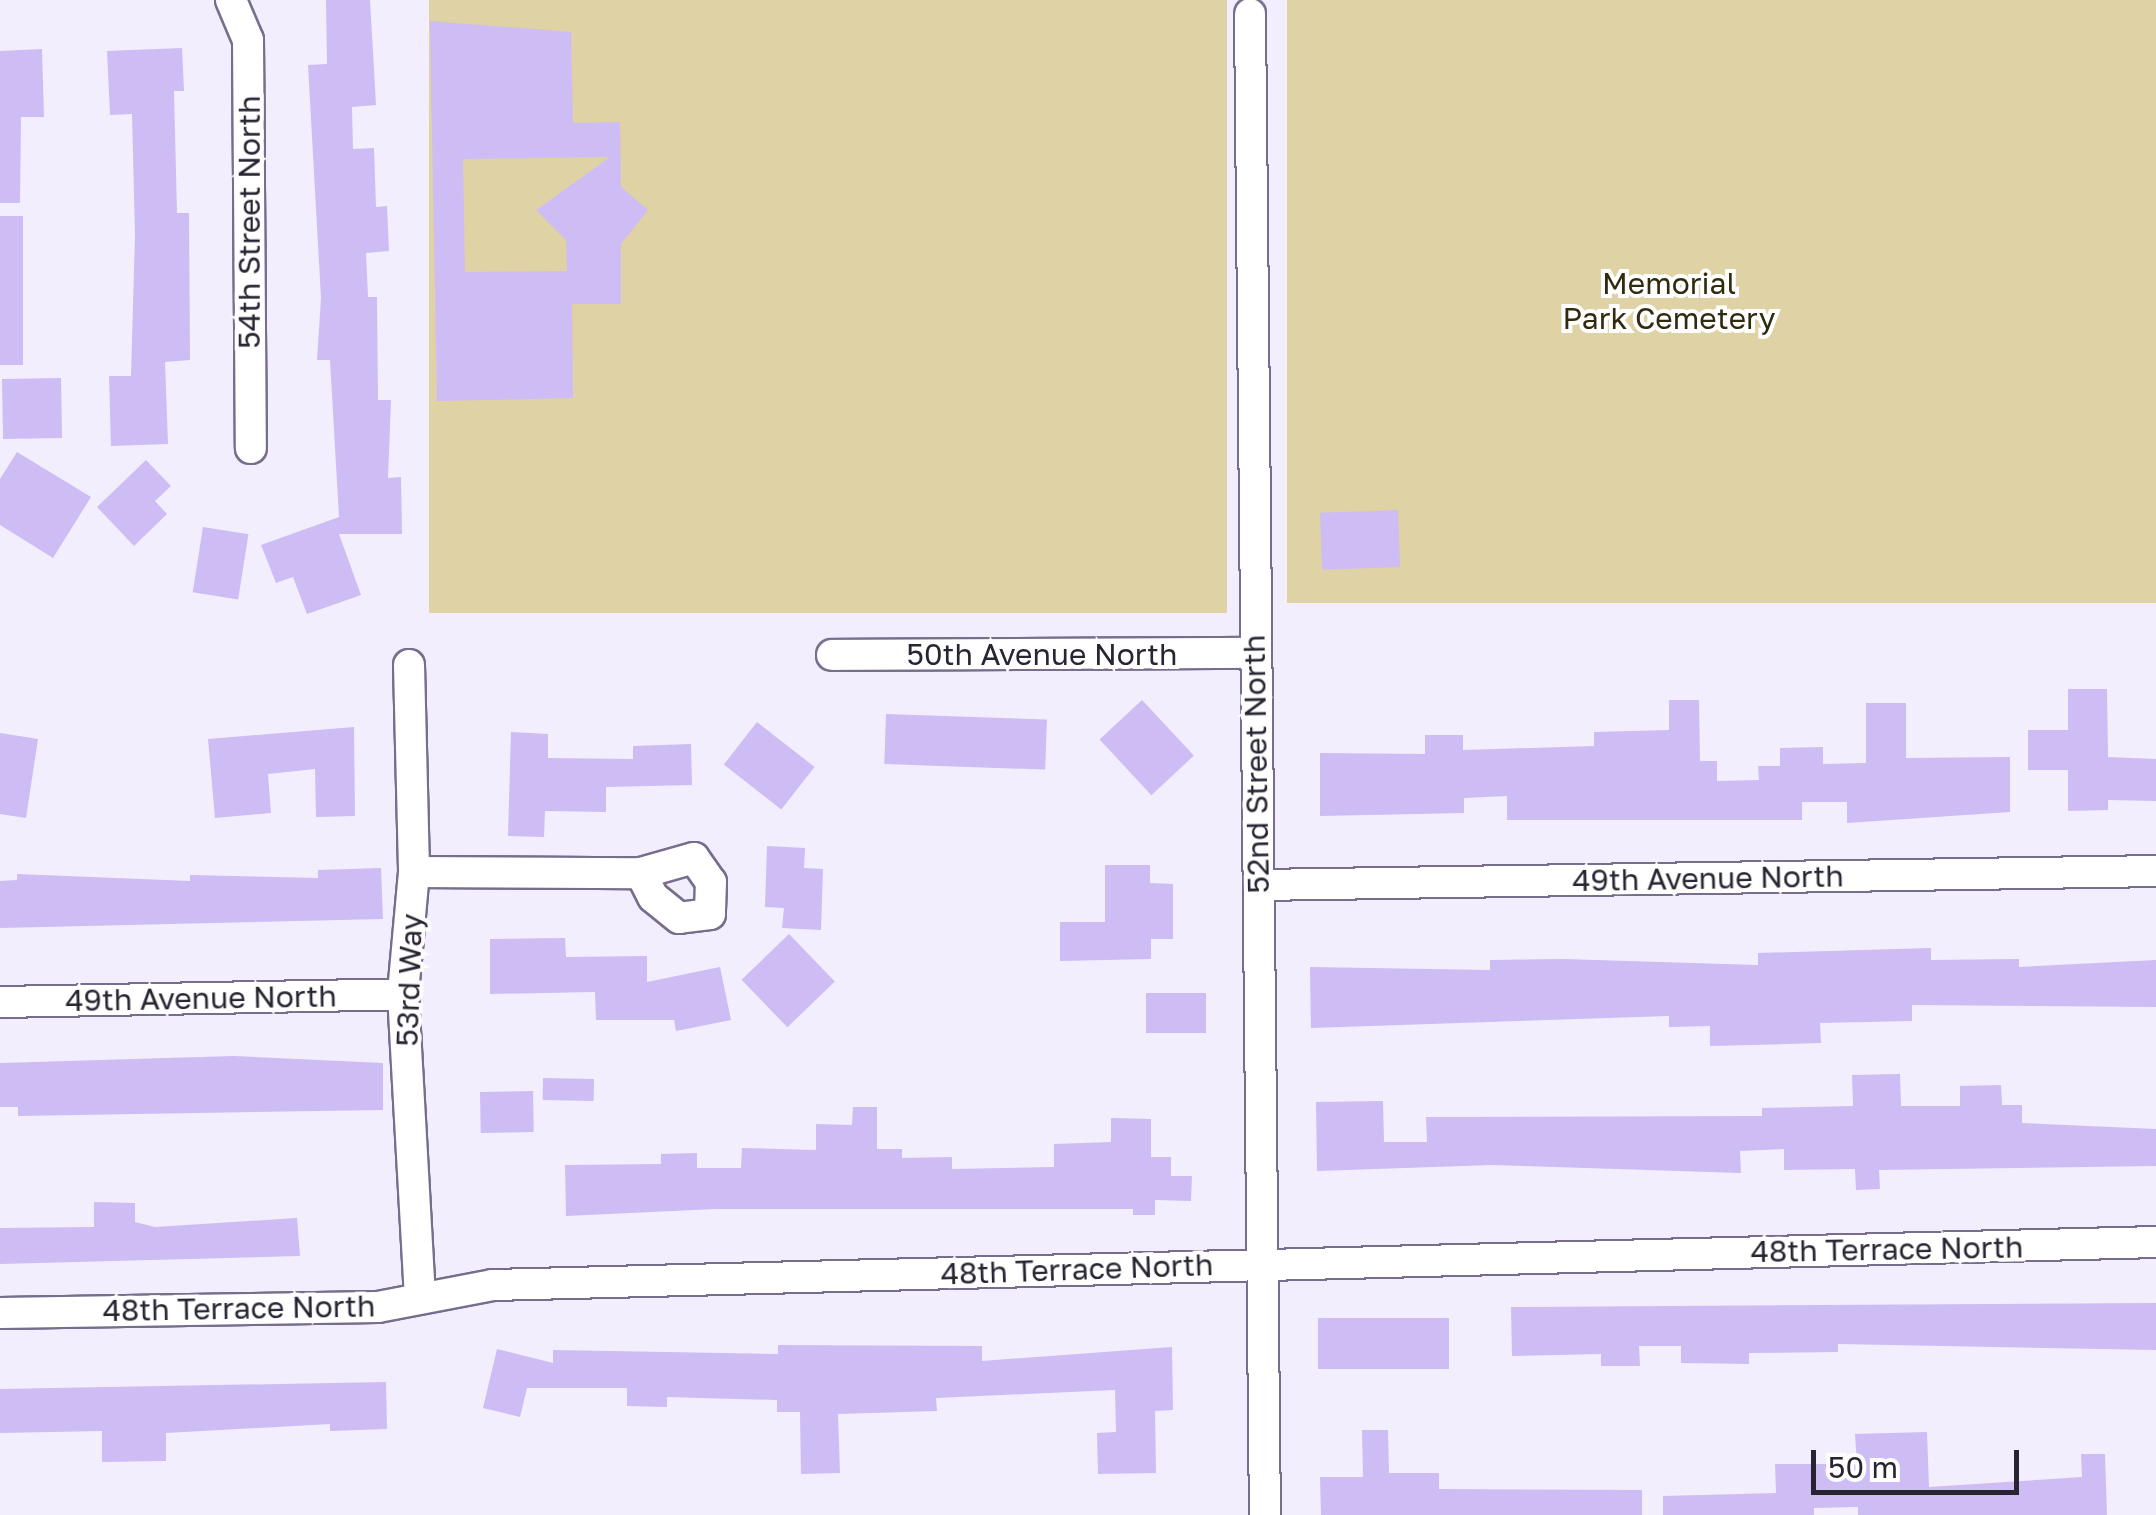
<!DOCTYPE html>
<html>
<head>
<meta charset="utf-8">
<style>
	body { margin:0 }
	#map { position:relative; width:2156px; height:1515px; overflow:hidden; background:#f2eefd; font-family:"Golos Text",sans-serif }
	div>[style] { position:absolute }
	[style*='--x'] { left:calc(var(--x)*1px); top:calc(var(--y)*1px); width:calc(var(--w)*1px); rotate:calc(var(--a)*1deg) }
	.green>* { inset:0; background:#dfd2a5; transform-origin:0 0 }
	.building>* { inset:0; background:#cebcf5; transform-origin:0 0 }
	.roads { filter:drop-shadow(2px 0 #776e8d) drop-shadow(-2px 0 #776e8d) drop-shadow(0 2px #776e8d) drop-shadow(0 -2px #776e8d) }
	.minor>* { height:30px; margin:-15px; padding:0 15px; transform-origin:15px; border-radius:15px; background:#fff }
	span { translate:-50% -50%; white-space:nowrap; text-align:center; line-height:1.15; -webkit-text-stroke:8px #fefefe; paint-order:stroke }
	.street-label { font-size:30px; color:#282431 }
	.park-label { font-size:30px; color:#312a0e }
	.scale { position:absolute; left:1811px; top:1450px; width:208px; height:45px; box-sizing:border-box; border:5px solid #282431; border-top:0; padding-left:12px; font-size:30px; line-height:35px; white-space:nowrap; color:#282431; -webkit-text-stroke:8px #fefefe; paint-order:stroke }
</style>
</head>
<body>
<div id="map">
	<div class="green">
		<div style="left:429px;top:0;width:798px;height:613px"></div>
		<div style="left:1287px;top:0;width:869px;height:603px"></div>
	</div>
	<div class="building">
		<div style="clip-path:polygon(326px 0,370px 0,376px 105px,352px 107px,353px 149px,374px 148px,376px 207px,387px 206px,389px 251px,366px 253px,368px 297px,377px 297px,378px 400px,391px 400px,388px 478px,401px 477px,402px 534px,339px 534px,361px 595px,307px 614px,293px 577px,276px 583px,261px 545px,339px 517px,330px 360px,317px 360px,321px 298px,308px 65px,327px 64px)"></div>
		<div style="clip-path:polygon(evenodd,430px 21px,571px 32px,573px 123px,620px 122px,621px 187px,648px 210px,621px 244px,621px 304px,572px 304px,573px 398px,437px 401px,430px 21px,610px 157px,536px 210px,566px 240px,567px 271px,465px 272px,463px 159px,610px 157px)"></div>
		<div style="clip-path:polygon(182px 48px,184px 91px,174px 91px,177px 213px,189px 213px,190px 360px,165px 362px,168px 444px,111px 446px,109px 376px,131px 376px,135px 235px,132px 114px,110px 115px,107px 51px)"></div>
		<div style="clip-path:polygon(42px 49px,44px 117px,21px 117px,20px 203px,0 203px,0 51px)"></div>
		<div style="left:0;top:216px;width:23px;height:149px"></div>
		<div style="left:61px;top:378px;width:60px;height:59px;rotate:89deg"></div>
		<div style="clip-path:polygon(17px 452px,91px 497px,53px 558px,0 525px,0 479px)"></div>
		<div style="clip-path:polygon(146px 460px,171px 486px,155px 501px,167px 514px,134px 546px,97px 507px)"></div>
		<div style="left:1398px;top:510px;width:57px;height:78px;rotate:88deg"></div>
		<div style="left:203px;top:527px;width:46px;height:66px;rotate:9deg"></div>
		<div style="clip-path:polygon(2068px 689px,2107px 689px,2108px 757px,2156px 759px,2156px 801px,2108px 800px,2108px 810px,2068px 811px,2068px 770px,2028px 770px,2028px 730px,2068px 730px)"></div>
		<div style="left:1142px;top:700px;width:76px;height:58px;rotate:47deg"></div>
		<div style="clip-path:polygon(1669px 700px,1699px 700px,1700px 761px,1717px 761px,1717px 781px,1759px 780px,1758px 766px,1780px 766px,1780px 748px,1823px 747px,1823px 764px,1866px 763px,1866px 703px,1906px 703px,1906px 758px,2010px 757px,2010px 812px,1847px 823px,1847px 802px,1802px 802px,1802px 820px,1507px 820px,1507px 796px,1464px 798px,1464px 813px,1320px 816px,1320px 753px,1425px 754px,1425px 735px,1463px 735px,1463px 750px,1594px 746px,1594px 732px,1669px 730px)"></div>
		<div style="left:886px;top:714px;width:161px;height:50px;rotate:2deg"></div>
		<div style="left:757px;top:722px;width:73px;height:54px;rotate:38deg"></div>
		<div style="clip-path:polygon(354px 727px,355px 816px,316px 817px,315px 769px,268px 774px,271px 813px,215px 818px,208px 739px)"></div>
		<div style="clip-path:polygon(511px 732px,548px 734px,548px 758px,633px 759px,633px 746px,691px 744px,692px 785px,606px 787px,606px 812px,545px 811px,544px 837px,508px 836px)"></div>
		<div style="clip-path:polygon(0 733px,38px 739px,26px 818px,0 814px)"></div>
		<div style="clip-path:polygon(767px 846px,805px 848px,804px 868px,823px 869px,821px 930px,782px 928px,784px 908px,765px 907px)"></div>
		<div style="clip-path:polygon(1105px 865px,1150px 865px,1150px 883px,1173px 884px,1173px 939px,1151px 939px,1151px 959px,1060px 961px,1060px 922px,1105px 922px)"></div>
		<div style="clip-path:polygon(381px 868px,383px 919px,0 928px,0 881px,17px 880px,17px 874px,190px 881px,190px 875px,318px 878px,318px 870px)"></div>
		<div style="left:789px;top:934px;width:66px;height:66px;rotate:46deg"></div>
		<div style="clip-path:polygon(565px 938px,566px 957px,647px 956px,647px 982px,720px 967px,731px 1020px,676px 1031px,674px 1020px,596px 1020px,595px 992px,490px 994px,490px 939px)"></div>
		<div style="clip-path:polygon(1931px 948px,1931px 960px,2019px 959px,2019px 967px,2156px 960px,2156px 1007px,1912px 1005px,1912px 1021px,1820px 1023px,1821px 1043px,1751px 1045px,1710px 1046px,1710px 1026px,1669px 1027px,1669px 1016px,1311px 1028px,1310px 967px,1490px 970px,1490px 960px,1563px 959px,1758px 965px,1758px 953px)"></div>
		<div style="left:1206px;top:993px;width:40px;height:60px;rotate:90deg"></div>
		<div style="clip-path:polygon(234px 1056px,383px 1063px,383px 1110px,18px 1116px,18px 1107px,0 1107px,0 1063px)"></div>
		<div style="clip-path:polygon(1900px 1074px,1901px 1106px,1960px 1106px,1960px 1086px,2001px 1085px,2002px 1105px,2022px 1105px,2022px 1123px,2156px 1129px,2156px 1166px,1879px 1170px,1880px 1189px,1856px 1190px,1855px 1169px,1784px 1170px,1784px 1149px,1740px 1151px,1741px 1173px,1492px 1165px,1317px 1171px,1316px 1102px,1383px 1101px,1384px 1142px,1427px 1142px,1426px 1117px,1762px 1116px,1762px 1108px,1853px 1106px,1852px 1075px)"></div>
		<div style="left:543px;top:1078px;width:51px;height:22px;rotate:1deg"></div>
		<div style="left:533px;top:1091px;width:41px;height:53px;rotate:89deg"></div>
		<div style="clip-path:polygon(853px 1107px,877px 1107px,877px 1149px,902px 1149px,902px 1158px,952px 1157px,952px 1169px,1054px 1167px,1054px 1144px,1111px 1142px,1111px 1118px,1151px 1119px,1151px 1157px,1171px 1157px,1171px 1176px,1192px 1176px,1191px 1201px,1155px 1200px,1155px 1215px,1133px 1215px,1133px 1209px,715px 1209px,566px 1216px,565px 1165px,661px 1164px,661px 1154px,697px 1153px,697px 1168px,741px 1168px,742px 1148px,816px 1150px,816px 1124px,852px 1125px)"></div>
		<div style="clip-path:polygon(94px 1202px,135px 1203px,135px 1222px,155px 1227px,297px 1218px,300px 1256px,0 1264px,0 1228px,94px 1227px)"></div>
		<div style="clip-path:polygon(2156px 1303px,2156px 1350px,1838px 1344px,1838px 1352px,1749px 1353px,1749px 1364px,1681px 1363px,1681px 1346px,1639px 1346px,1640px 1366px,1601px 1366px,1601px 1354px,1512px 1356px,1511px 1307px)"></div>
		<div style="left:1449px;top:1318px;width:51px;height:131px;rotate:90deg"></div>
		<div style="clip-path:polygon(778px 1345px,982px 1346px,982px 1361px,1172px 1347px,1173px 1410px,1155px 1411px,1156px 1473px,1098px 1474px,1097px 1433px,1116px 1432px,1115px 1390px,936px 1398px,937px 1411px,838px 1414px,840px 1473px,801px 1474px,800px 1412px,777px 1412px,777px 1400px,667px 1397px,667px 1407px,627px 1406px,627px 1388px,527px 1388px,520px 1417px,483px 1408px,497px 1349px,553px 1363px,553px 1350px,778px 1354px)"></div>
		<div style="clip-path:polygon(386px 1382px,387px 1429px,330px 1431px,330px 1424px,166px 1433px,166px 1461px,102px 1462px,102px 1431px,0 1433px,0 1389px)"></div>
		<div style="clip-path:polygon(1362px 1430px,1388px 1430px,1389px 1473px,1439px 1473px,1439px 1489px,1642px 1490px,1642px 1515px,1321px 1515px,1320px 1477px,1363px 1477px)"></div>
		<div style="clip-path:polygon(1927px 1432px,1929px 1487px,2082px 1477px,2081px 1454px,2105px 1454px,2107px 1515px,1858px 1515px,1858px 1507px,1814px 1508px,1814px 1515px,1663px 1515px,1663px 1496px,1776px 1493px,1775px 1464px,1857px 1464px,1855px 1434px)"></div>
	</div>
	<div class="roads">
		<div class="minor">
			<div style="--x:231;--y:0;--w:43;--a:67"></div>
			<div style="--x:248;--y:40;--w:408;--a:89.6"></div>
			<div style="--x:1250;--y:14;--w:1501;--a:89.43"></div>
			<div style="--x:832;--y:655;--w:421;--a:-0.3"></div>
			<div style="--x:409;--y:665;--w:207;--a:88.6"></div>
			<div style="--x:414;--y:872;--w:122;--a:95.2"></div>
			<div style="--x:403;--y:994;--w:301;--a:86.8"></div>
			<div style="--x:414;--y:872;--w:227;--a:0.3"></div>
			<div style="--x:641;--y:873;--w:55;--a:-15.8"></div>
			<div style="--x:694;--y:858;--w:29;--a:55"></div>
			<div style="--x:711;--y:882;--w:32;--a:92"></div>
			<div style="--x:710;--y:914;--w:31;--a:173"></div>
			<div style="--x:679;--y:918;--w:33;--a:-141"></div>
			<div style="--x:653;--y:897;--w:27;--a:-117"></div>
			<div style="--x:1259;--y:885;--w:897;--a:-0.89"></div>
			<div style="--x:0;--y:1002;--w:403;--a:-1.1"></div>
			<div style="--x:0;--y:1313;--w:378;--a:-0.9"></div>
			<div style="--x:378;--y:1307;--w:117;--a:-10.8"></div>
			<div style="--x:493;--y:1285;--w:1664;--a:-1.48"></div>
		</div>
	</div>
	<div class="street-label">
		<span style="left:249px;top:222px;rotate:-90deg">54th Street North</span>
		<span style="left:1042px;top:654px">50th Avenue North</span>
		<span style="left:1256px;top:764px;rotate:-91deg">52nd Street North</span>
		<span style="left:1708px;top:878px;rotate:-1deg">49th Avenue North</span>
		<span style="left:409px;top:980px;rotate:-88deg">53rd Way</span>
		<span style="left:201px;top:998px;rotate:-1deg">49th Avenue North</span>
		<span style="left:1887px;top:1249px;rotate:-1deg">48th Terrace North</span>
		<span style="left:1077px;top:1269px;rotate:-2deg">48th Terrace North</span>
		<span style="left:239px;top:1308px;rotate:-1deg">48th Terrace North</span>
	</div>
	<div class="park-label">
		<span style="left:1669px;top:300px">Memorial<br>Park Cemetery</span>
	</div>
	<div class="scale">50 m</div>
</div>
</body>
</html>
